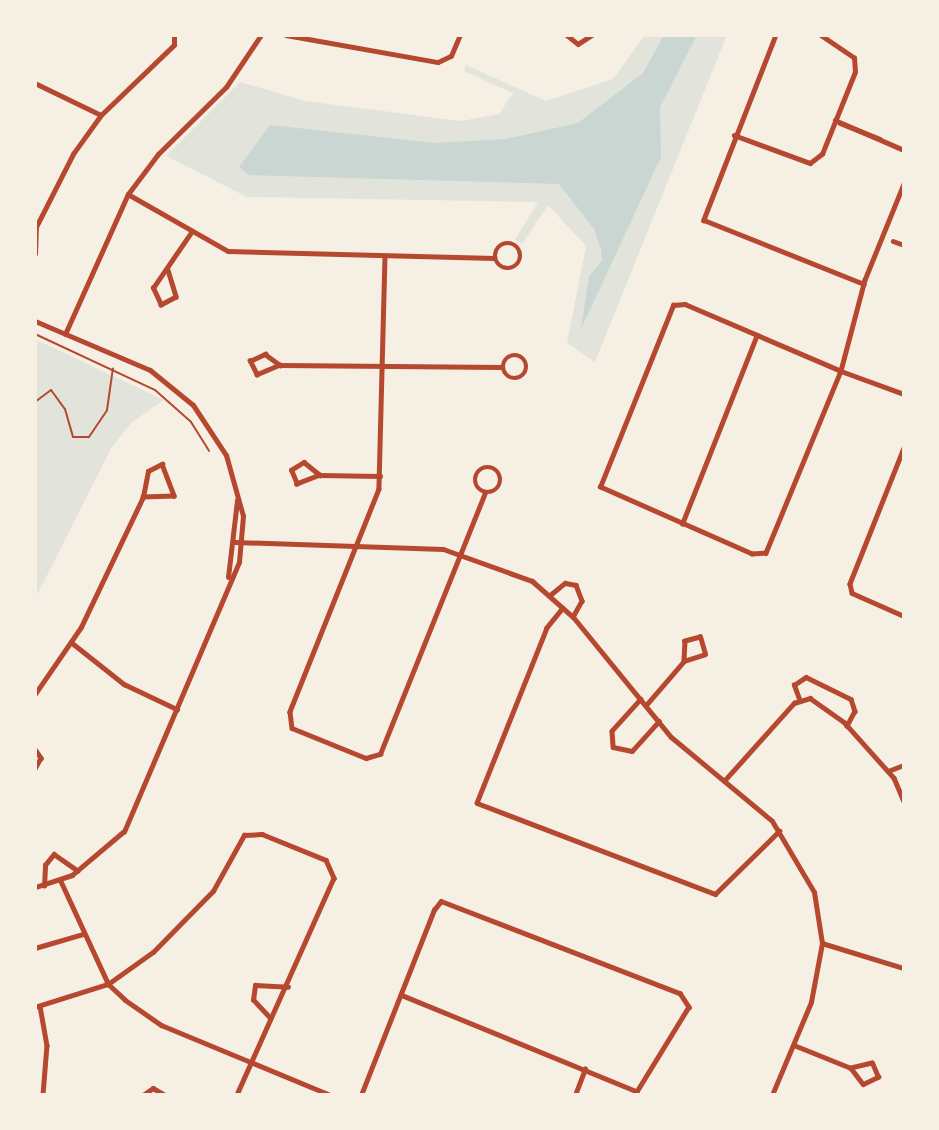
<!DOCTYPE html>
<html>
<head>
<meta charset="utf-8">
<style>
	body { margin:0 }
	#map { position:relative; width:939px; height:1130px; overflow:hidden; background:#f6efe4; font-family:Jost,sans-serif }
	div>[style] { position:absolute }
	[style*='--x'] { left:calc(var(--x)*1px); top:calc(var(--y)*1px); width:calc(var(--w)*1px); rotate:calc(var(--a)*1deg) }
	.green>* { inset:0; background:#e2e4dc }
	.water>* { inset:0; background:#c9d6d2 }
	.path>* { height:2px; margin:-1px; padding:0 1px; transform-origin:1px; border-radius:1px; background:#b5482f }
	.minor>* { height:4.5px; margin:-2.25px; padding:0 2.25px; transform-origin:2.25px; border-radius:2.25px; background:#b5482f }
	.minor>.ring { margin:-2.25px; padding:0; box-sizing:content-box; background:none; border:4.5px solid #b5482f; border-radius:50% }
	.tertiary>* { height:5px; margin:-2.5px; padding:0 2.5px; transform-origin:2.5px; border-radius:2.5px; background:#b5482f }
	span { translate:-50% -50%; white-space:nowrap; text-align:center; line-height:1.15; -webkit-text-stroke:6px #f6efe4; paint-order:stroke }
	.frame { position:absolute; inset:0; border:37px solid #f6efe4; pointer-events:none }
</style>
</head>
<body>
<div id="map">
	<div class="green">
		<div style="clip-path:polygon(645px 35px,727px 35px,595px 362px,567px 343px,586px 246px,548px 205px,522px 244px,515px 240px,538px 202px,247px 197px,166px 156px,240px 82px,305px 101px,461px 121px,499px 114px,513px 93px,464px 71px,466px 65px,546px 101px,613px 79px)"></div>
		<div style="clip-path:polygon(35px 339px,164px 400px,131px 423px,112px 447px,35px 599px)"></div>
	</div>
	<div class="water">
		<div style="clip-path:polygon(664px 35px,697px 35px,660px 107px,661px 157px,581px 329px,589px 276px,602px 261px,601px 249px,594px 229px,559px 184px,249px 175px,239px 167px,270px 125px,435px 143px,506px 139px,578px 123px,643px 73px)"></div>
	</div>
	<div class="path">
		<div style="--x:35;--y:334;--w:132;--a:25"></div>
		<div style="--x:155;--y:390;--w:48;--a:41.6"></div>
		<div style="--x:191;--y:422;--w:34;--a:58"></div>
		<div style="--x:35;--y:402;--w:20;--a:-37"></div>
		<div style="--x:51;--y:390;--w:24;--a:54"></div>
		<div style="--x:65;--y:409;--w:29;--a:74"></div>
		<div style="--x:73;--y:437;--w:16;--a:0"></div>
		<div style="--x:89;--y:437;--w:32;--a:-56"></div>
		<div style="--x:107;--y:410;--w:42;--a:-81.9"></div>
	</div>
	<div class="minor">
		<div style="--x:286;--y:35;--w:154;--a:10.1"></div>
		<div style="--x:438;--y:62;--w:14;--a:-25"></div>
		<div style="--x:451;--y:56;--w:23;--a:-67"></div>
		<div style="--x:567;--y:35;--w:14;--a:39"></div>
		<div style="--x:578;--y:44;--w:17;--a:-33"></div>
		<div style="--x:776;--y:35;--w:199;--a:111.3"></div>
		<div style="--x:704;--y:220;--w:172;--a:21.8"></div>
		<div style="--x:35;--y:83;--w:73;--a:25.9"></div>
		<div style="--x:835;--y:120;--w:75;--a:23.5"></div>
		<div style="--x:840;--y:123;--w:43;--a:21.8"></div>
		<div style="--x:734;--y:135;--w:81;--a:20.2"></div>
		<div style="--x:810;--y:163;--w:15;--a:-37"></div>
		<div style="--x:822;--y:154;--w:88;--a:-68.1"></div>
		<div style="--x:855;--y:72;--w:14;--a:-94"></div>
		<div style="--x:854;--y:58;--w:41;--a:-145.9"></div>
		<div style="--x:904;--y:184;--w:104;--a:112.1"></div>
		<div style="--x:865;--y:280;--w:94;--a:104.8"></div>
		<div style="--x:841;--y:371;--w:197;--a:112.4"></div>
		<div style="--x:766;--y:553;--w:14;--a:176"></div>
		<div style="--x:752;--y:554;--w:166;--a:-156.2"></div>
		<div style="--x:600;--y:487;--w:196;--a:-68.1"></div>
		<div style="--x:673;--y:305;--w:12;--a:-5"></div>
		<div style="--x:685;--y:304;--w:170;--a:23.2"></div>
		<div style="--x:841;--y:371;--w:67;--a:20.1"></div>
		<div style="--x:128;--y:194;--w:115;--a:29.7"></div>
		<div style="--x:228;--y:251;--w:266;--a:1.5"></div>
		<div style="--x:893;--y:241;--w:12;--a:20"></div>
		<div class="ring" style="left:495px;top:243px;width:21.5px;height:21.5px"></div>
		<div style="--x:35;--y:254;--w:27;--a:-88"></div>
		<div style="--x:36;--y:227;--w:82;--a:-63.1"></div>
		<div style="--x:73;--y:154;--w:48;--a:-54.3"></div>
		<div style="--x:101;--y:115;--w:101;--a:-43.8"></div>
		<div style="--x:174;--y:45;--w:10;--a:-90"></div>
		<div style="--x:385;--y:256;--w:233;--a:91.5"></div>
		<div style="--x:379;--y:489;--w:240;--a:111.8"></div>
		<div style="--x:290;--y:712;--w:16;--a:83"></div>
		<div style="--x:292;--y:728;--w:80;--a:22.1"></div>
		<div style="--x:366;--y:758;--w:15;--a:-16"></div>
		<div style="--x:380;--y:754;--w:281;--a:-68.1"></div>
		<div style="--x:168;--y:270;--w:28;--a:73"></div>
		<div style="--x:176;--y:297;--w:17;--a:152"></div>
		<div style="--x:161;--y:305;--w:19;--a:-115"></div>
		<div style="--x:153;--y:288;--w:65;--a:-55.6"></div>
		<div class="ring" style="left:503px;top:355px;width:19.5px;height:19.5px"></div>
		<div style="--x:280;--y:365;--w:25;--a:157"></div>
		<div style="--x:257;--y:375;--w:16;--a:-117"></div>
		<div style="--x:250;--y:361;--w:17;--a:-25"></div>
		<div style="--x:265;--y:354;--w:19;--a:36"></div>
		<div style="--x:280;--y:365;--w:222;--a:0.5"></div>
		<div style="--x:904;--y:448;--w:146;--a:111.7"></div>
		<div style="--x:850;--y:584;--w:9;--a:77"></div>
		<div style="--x:852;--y:593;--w:57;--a:23.9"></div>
		<div style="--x:162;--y:464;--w:34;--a:69"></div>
		<div style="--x:174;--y:496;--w:31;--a:178"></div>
		<div style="--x:143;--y:497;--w:26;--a:-79"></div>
		<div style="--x:148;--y:471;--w:16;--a:-27"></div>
		<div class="ring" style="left:475px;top:467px;width:21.5px;height:21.5px"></div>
		<div style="--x:320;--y:475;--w:25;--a:159"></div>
		<div style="--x:297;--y:484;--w:15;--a:-113"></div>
		<div style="--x:291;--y:470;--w:15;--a:-32"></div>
		<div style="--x:304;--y:462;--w:21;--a:39"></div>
		<div style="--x:320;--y:475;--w:60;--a:1"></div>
		<div style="--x:682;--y:524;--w:203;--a:-68.4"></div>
		<div style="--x:550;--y:595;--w:19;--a:-39"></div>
		<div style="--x:565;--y:583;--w:11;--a:10"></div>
		<div style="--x:576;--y:585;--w:17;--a:69"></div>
		<div style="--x:582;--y:601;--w:18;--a:119"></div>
		<div style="--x:563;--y:608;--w:26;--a:129"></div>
		<div style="--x:547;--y:628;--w:188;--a:111.8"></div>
		<div style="--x:477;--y:803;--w:255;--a:20.9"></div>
		<div style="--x:715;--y:894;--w:90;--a:-44.5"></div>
		<div style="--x:71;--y:642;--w:68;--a:38.4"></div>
		<div style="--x:124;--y:684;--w:59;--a:25.3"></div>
		<div style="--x:35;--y:694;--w:81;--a:-55.5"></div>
		<div style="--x:81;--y:627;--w:144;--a:-64.5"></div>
		<div style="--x:641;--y:699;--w:43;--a:132.2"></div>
		<div style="--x:612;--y:731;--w:16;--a:86"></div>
		<div style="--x:613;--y:747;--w:19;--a:12"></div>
		<div style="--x:632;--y:751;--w:40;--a:-48"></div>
		<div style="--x:799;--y:699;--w:15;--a:-110"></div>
		<div style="--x:794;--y:685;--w:14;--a:-34"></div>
		<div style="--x:806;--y:677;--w:50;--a:26.1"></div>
		<div style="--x:851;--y:699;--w:13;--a:72"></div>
		<div style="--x:855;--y:711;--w:17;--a:118"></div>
		<div style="--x:647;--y:704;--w:57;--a:-49.3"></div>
		<div style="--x:684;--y:661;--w:22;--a:-18"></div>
		<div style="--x:705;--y:654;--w:18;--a:-106"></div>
		<div style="--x:700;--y:637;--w:16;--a:165"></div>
		<div style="--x:685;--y:641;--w:20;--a:93"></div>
		<div style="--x:35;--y:749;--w:11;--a:56"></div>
		<div style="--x:41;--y:758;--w:13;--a:119"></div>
		<div style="--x:888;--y:771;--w:17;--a:-21"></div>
		<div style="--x:724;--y:781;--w:105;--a:-48.1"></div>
		<div style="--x:794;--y:703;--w:17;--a:-17"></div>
		<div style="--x:810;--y:698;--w:42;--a:35.2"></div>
		<div style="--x:844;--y:722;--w:75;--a:48.2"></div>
		<div style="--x:894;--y:778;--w:25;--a:67"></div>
		<div style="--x:44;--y:886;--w:21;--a:-87"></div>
		<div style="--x:45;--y:865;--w:14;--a:-51"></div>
		<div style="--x:54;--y:854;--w:29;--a:35"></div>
		<div style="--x:822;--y:943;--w:86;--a:17"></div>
		<div style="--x:35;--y:948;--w:50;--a:-16.3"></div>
		<div style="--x:40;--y:1006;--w:40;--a:80"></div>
		<div style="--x:47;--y:1045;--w:50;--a:94.6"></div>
		<div style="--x:35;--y:1007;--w:77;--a:-17.5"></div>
		<div style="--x:108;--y:984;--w:55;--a:-35.4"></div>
		<div style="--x:153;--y:952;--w:86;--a:-45.5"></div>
		<div style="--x:213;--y:891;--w:64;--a:-61"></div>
		<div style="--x:244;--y:835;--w:18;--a:-3"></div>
		<div style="--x:262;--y:834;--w:69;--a:22.1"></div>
		<div style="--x:326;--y:860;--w:20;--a:66"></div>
		<div style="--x:334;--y:878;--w:238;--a:114.1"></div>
		<div style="--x:269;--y:1017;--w:23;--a:-133"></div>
		<div style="--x:253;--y:1000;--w:15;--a:-82"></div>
		<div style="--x:255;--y:985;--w:33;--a:3"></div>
		<div style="--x:794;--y:1045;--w:61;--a:22"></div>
		<div style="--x:851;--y:1068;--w:20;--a:53"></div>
		<div style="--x:863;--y:1084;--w:17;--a:-25"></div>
		<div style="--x:878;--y:1077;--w:15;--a:-113"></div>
		<div style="--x:872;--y:1063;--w:22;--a:167"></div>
		<div style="--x:143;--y:1095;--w:12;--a:-35"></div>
		<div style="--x:153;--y:1088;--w:14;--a:30"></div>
		<div style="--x:361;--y:1095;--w:199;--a:-68.5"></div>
		<div style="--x:434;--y:910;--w:11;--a:-52"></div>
		<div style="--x:441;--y:901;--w:256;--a:21.1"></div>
		<div style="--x:680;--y:993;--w:17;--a:57"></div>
		<div style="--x:689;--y:1007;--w:100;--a:121.5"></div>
		<div style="--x:637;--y:1092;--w:255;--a:-157.7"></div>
		<div style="--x:575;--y:1095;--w:28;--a:-69"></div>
	</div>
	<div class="tertiary">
		<div style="--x:35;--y:321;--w:125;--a:23.1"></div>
		<div style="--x:150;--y:370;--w:55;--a:39.1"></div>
		<div style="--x:193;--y:405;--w:60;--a:56.6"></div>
		<div style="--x:226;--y:455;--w:63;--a:74.4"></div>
		<div style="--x:243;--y:516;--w:46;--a:95"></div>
		<div style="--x:239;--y:562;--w:293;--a:113.1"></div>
		<div style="--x:124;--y:831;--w:68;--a:139.8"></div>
		<div style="--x:72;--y:875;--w:39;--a:162"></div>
		<div style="--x:65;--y:334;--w:154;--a:-65.8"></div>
		<div style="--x:128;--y:194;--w:50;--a:-53.1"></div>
		<div style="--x:158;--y:154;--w:95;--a:-44.6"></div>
		<div style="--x:226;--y:87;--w:63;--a:-56.1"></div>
		<div style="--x:235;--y:542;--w:208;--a:1.9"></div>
		<div style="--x:443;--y:549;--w:95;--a:19.8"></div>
		<div style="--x:532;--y:581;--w:55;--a:41.3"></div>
		<div style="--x:573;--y:617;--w:155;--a:50.8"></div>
		<div style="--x:671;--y:737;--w:131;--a:39.7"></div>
		<div style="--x:772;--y:821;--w:82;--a:59.4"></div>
		<div style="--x:814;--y:892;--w:52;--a:81.1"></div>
		<div style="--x:822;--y:943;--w:60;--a:100.6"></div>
		<div style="--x:811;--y:1002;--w:101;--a:112.8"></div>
		<div style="--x:228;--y:577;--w:78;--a:-83.3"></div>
		<div style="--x:60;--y:880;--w:115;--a:65.2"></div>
		<div style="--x:108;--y:984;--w:23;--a:43"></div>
		<div style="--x:125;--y:1000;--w:44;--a:34.8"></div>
		<div style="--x:161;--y:1025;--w:183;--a:22.5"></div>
	</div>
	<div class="frame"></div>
</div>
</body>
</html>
